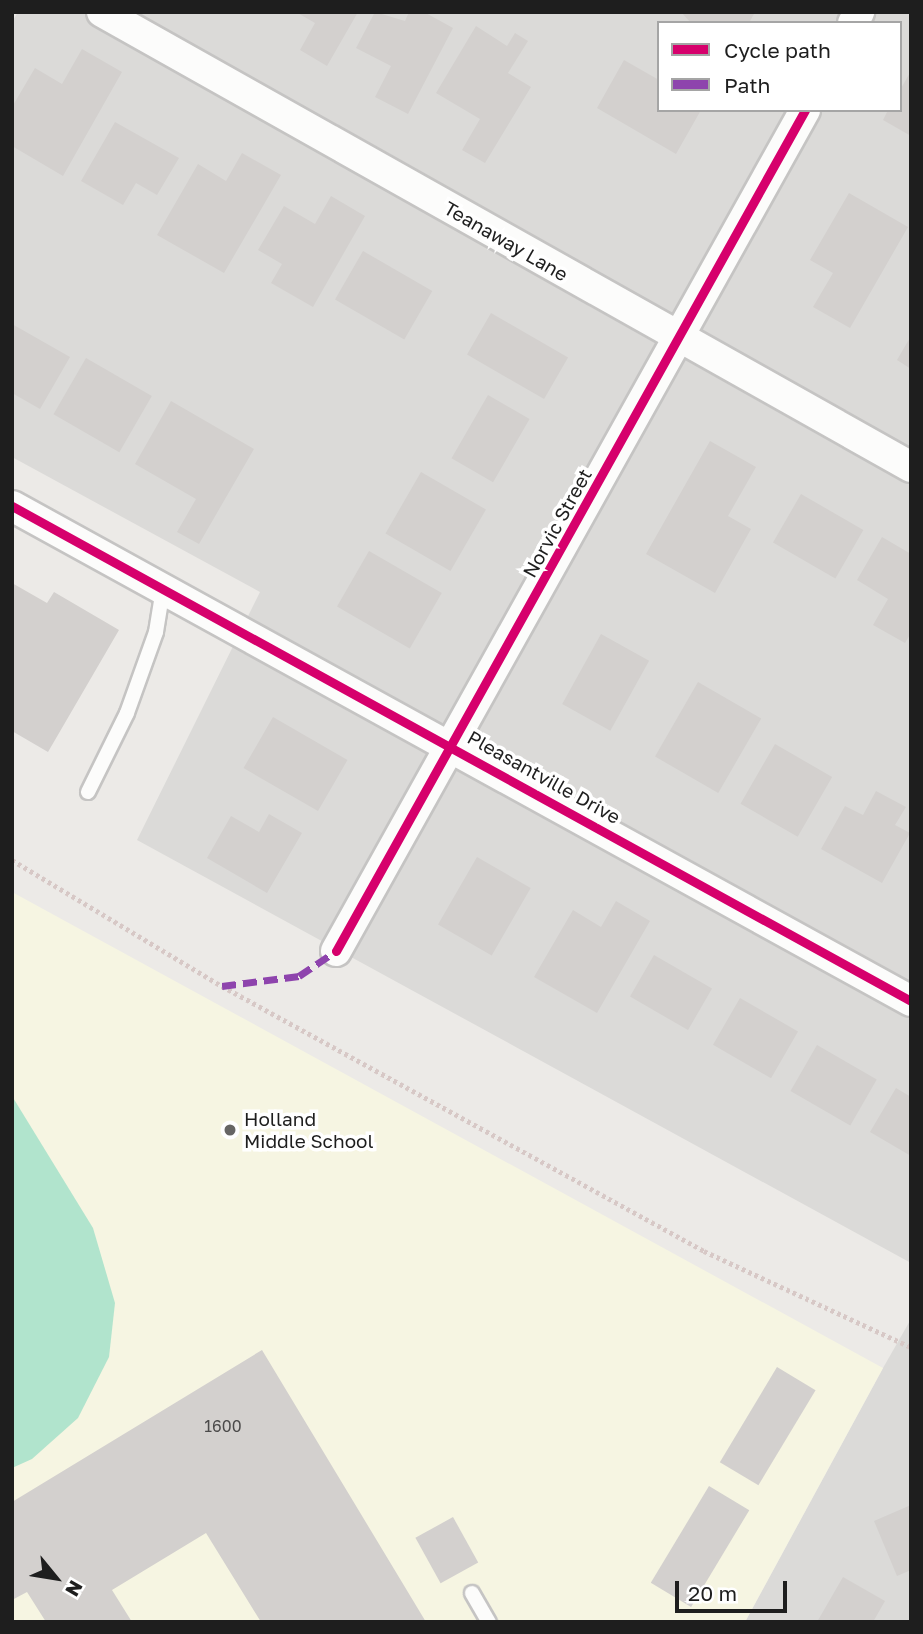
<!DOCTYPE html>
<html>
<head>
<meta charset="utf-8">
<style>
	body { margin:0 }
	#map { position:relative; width:923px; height:1634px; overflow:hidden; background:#eceae7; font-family:"Golos Text",sans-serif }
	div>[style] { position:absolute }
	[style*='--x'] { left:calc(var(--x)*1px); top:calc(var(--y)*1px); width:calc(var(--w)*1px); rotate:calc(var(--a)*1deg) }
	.residential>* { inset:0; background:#dbdad8 }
	.education>* { inset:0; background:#f6f5e2 }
	.pitch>* { inset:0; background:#b1e4cd }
	.building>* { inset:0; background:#d3d0ce; transform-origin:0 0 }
	.path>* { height:4.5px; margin-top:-2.25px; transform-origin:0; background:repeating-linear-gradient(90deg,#d7c8c6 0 3.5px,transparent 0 7px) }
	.roads { filter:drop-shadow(2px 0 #c5c4c3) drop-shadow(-2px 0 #c5c4c3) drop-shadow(0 2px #c5c4c3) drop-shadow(0 -2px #c5c4c3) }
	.service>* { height:14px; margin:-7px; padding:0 7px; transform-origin:7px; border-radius:7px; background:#fcfcfb }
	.minor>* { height:30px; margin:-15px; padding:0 15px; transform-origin:15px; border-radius:15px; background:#fcfcfb }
	.quiet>* { height:7px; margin-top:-3.5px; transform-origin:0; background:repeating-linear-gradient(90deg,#8e44ad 0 14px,transparent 0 21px) }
	.cycleway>* { height:9px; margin:-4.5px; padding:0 4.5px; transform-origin:4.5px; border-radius:4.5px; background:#d6006c }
	.dots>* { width:19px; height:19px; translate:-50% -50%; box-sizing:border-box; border:4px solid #fff; border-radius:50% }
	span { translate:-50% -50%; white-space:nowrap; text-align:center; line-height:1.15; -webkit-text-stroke:7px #fff; paint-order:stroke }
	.number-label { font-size:16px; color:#4b4a4a }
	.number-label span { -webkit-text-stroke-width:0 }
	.street-label { font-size:19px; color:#1e1e1e }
	.poi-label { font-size:19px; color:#1e1e1e }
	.left { translate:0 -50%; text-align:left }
	.frame { position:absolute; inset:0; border:14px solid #1e1e1e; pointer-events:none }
	.legend { position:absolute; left:657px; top:21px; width:245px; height:91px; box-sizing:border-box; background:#fff; border:2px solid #a5a5a5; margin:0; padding:9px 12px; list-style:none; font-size:21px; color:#1e1e1e }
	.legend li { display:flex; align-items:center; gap:14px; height:35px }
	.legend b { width:35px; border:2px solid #a5a5a5 }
	.north { position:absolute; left:21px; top:1543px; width:70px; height:70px; -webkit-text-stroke:5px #fff; paint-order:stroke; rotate:120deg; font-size:19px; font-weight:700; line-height:28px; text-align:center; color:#1e1e1e }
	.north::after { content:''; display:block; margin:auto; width:24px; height:32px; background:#1e1e1e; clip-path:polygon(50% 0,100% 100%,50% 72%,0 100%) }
	.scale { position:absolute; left:675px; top:1581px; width:112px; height:32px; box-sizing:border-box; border:4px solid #1e1e1e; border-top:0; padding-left:9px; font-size:21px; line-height:24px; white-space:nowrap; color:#1e1e1e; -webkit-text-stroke:5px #fff; paint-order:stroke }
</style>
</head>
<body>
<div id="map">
	<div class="residential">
		<div style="clip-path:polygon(evenodd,18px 12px,911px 12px,911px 1263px,137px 840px,260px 592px,12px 457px,12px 22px,18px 12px,659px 23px,900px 23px,900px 110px,659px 110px,659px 23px)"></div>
		<div style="clip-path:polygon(911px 1319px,911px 1622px,745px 1622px,883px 1368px)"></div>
	</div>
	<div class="education">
		<div style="clip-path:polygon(12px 892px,883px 1368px,745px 1622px,12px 1622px)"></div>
	</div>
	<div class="pitch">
		<div style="clip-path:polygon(12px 1096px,93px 1228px,115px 1303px,109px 1357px,78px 1418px,32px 1459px,12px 1468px)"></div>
	</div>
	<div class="building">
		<div style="clip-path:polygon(296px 12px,358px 12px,327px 66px,300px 50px,315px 23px)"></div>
		<div style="clip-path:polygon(375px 12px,405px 21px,409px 12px,424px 12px,453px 28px,408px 114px,375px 97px,391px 66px,356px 48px)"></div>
		<div style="clip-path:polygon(681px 12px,755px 12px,749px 23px,691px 23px)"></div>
		<div style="clip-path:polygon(476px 26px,507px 46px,515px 33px,528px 41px,508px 73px,531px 87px,485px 163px,462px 150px,480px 119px,436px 93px)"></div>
		<div style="clip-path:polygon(82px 49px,122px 72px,63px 176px,12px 146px,12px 107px,35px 68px,62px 84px)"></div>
		<div style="clip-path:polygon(624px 60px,659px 80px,659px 110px,701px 110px,676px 154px,597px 108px)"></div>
		<div style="clip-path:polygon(911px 71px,911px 136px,883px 120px,888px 110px,900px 110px,900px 90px)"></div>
		<div style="clip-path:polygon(115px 122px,179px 158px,157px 195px,136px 183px,123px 205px,81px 181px)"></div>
		<div style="clip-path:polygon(242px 153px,281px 175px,224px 273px,157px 235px,198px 164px,226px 181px)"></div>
		<div style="clip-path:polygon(849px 193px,908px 227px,850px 328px,813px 307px,833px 273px,810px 260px)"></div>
		<div style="clip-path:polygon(331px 196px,365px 216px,313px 307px,271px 283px,282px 264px,258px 250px,284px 206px,315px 224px)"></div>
		<div style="left:363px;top:251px;width:80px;height:56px;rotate:30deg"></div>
		<div style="left:491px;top:313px;width:89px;height:48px;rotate:30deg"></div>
		<div style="clip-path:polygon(12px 324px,70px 357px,40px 409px,12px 393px)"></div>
		<div style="clip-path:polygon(911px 336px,911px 369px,897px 360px)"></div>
		<div style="left:86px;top:358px;width:76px;height:65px;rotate:30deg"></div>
		<div style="left:488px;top:395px;width:48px;height:73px;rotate:30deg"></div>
		<div style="clip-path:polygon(171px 401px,254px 449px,199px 544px,177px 532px,196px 499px,135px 464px)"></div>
		<div style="clip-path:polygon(710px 441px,756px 467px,728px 516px,751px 529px,715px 593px,646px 554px)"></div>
		<div style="left:421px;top:472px;width:75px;height:71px;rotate:30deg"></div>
		<div style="left:801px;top:494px;width:72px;height:56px;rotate:30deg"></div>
		<div style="clip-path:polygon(882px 537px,911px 554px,911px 633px,905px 643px,873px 625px,888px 599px,857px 580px)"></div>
		<div style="left:369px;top:551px;width:84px;height:64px;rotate:30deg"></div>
		<div style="clip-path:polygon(12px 583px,47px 603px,54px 592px,119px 630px,48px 752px,12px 731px)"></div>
		<div style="left:601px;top:634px;width:55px;height:80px;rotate:29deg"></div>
		<div style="left:698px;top:682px;width:73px;height:86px;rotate:30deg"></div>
		<div style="left:273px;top:717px;width:86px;height:59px;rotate:30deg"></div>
		<div style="left:775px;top:744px;width:66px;height:69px;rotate:30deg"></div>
		<div style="clip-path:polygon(876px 791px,906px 807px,895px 825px,910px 833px,882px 883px,821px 849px,845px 806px,863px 815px)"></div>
		<div style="clip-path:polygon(269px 814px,302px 833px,267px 893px,207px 858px,231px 816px,259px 832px)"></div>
		<div style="left:477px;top:857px;width:62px;height:78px;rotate:30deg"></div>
		<div style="clip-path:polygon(616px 901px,650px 921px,597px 1013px,534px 977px,573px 910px,601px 927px)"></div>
		<div style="left:654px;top:955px;width:67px;height:48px;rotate:30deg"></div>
		<div style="left:740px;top:998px;width:67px;height:54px;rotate:30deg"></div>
		<div style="left:817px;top:1045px;width:69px;height:53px;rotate:30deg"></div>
		<div style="clip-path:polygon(896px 1088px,911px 1097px,911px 1156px,870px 1132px)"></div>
		<div style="clip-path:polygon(262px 1350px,426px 1622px,261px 1622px,206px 1533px,112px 1590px,132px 1622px,46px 1622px,27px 1592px,12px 1600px,12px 1502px)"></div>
		<div style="left:777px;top:1367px;width:45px;height:111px;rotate:31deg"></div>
		<div style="left:709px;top:1486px;width:47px;height:113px;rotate:31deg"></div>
		<div style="clip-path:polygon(911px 1505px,911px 1570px,897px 1576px,874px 1521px)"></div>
		<div style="left:453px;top:1517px;width:52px;height:43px;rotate:61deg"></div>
		<div style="clip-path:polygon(843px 1577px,885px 1601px,873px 1622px,817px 1622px)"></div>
	</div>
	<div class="path">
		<div style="--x:12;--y:860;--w:245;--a:31"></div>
		<div style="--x:222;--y:986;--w:550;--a:28.8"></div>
		<div style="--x:704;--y:1251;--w:228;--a:24.9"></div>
	</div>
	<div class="roads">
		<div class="service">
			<div style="--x:88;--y:792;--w:88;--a:-63.7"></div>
			<div style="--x:127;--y:713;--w:86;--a:-70.3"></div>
			<div style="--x:156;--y:632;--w:44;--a:-80.8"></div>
			<div style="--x:472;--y:1593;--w:34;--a:60"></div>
		</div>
		<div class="minor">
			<div style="--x:102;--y:12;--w:928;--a:29.35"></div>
			<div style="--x:853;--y:23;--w:13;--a:-61"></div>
			<div style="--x:12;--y:506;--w:1026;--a:28.84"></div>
			<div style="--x:336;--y:951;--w:963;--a:-60.85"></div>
		</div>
	</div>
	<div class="quiet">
		<div style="--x:222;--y:986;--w:78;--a:-7.4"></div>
		<div style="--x:299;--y:976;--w:45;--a:-34"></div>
	</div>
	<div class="cycleway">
		<div style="--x:12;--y:506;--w:1026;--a:28.84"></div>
		<div style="--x:336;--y:951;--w:963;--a:-60.85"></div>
	</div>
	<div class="dots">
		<div style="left:230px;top:1130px;background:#666564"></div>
	</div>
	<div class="number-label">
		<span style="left:223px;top:1426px">1600</span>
	</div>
	<div class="street-label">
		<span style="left:506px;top:241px;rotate:30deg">Teanaway Lane</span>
		<span style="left:557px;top:523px;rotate:-61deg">Norvic Street</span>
		<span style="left:544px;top:777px;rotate:29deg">Pleasantville Drive</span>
	</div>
	<div class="poi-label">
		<span class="left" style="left:244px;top:1130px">Holland<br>Middle School</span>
	</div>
	<div class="frame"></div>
	<ul class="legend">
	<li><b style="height:9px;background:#d6006c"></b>Cycle path</li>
	<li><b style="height:9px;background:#8e44ad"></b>Path</li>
	</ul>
	<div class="north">N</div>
	<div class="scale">20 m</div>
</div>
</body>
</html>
